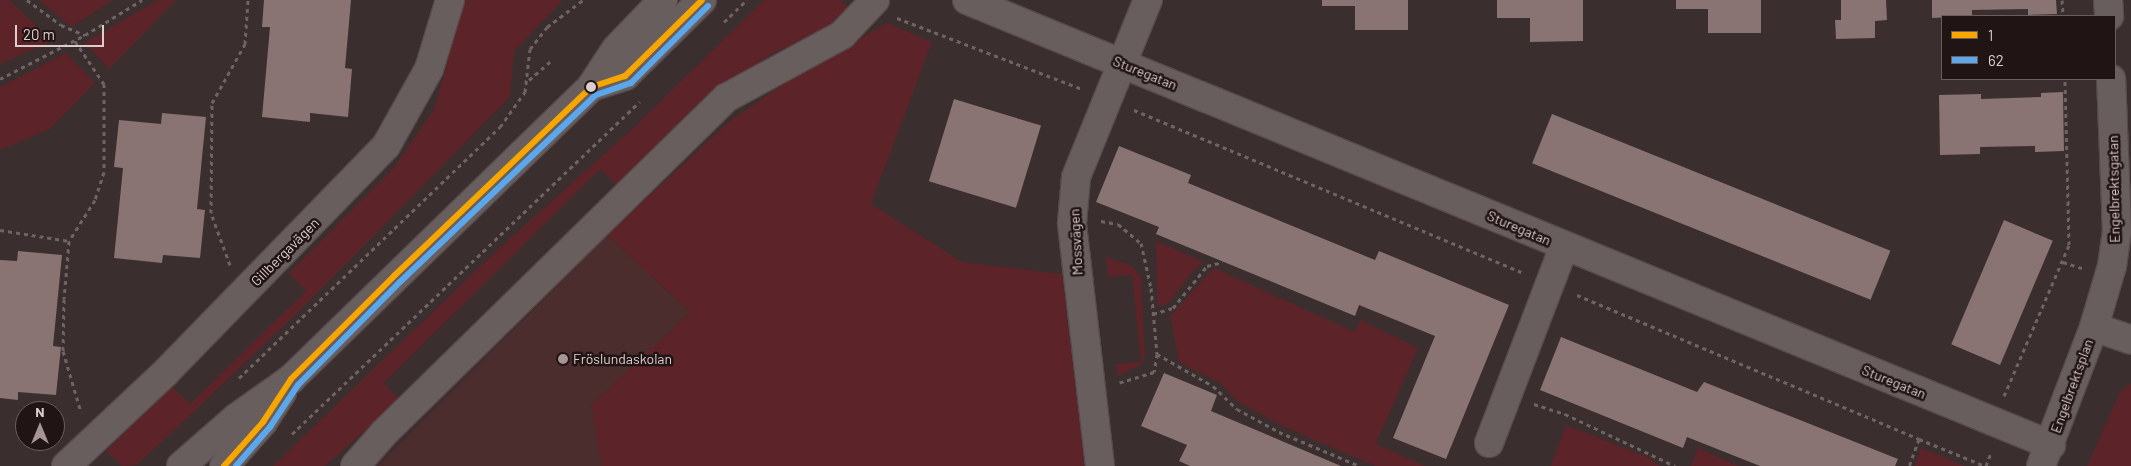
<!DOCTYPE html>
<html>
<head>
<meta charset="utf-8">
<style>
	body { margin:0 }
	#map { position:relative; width:2131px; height:466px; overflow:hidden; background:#3b2e2e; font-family:Barlow,sans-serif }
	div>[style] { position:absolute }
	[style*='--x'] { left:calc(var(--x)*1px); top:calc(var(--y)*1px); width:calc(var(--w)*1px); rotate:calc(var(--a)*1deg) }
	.built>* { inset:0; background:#4b2d2d }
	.green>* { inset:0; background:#5c2428 }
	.building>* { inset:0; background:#897373; transform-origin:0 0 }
	.path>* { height:3px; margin-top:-1.5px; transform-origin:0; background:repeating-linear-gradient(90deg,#6e6464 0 4px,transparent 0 8px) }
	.roads { filter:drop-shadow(1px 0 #574a4b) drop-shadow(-1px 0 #574a4b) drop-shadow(0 1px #574a4b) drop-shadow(0 -1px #574a4b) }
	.minor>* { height:28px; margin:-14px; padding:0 14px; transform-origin:14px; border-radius:14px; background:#695e5e }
	.bus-1>* { height:6px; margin:-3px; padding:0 3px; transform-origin:3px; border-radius:3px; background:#f7a600 }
	.bus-2>* { height:6px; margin:-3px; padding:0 3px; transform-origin:3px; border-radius:3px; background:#5aa8eb }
	.dots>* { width:14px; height:14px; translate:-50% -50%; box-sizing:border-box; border:2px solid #201414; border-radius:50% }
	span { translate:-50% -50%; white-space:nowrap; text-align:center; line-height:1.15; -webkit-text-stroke:5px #201414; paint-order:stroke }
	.street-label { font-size:14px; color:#decdcd }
	.poi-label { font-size:14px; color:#decdcd }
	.left { translate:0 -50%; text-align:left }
	.legend { position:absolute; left:1941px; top:15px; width:175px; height:65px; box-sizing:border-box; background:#201414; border:1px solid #6c5e5e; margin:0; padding:6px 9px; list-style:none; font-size:15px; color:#decdcd }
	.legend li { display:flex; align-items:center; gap:10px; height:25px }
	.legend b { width:25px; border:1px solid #6c5e5e }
	.north { position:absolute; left:15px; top:401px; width:50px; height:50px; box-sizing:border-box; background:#201414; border:1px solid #6c5e5e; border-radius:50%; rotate:0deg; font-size:14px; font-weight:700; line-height:20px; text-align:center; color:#decdcd }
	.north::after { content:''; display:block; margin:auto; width:18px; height:22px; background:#a59595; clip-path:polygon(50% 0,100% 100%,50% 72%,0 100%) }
	.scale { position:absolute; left:15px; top:25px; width:89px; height:22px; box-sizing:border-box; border:2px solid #decdcd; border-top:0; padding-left:6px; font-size:15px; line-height:18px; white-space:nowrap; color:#decdcd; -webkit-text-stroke:4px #201414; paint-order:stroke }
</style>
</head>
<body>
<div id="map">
	<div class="built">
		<div style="clip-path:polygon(607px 235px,690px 312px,591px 405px,602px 466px,378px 466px)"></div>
	</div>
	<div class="green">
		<div style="clip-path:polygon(0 0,9px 0,52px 41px,0 64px)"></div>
		<div style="clip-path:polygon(39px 0,113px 0,72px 27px)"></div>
		<div style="clip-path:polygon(158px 0,176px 0,109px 69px,84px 43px)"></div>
		<div style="clip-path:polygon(465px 0,563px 0,514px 51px,510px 97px,313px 297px,196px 410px,137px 465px,122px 466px,106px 451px,172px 387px,190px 404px,306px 291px,289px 273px,393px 169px,434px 109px)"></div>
		<div style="clip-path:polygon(764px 0,839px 0,848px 6px,843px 17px,824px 32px,777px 51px,736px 77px,617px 185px,600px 169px,384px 383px,400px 400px,325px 466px,273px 466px,496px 251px,631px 130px)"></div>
		<div style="clip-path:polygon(887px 23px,932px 42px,871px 204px,962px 262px,1062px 274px,1085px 466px,602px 466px,591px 405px,690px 312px,607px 235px,731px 120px,804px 70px)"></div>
		<div style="clip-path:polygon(66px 53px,95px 83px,50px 129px,0 150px,0 87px)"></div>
		<div style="clip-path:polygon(1156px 241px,1204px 262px,1192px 272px,1167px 305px,1157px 306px)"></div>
		<div style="clip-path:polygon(1106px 257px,1132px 266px,1141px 277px,1145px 356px,1142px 364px,1118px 376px,1116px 364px,1141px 361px,1132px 275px,1108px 277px)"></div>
		<div style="clip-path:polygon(1214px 268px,1355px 332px,1360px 320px,1418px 348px,1376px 444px,1425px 466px,1376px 466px,1351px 456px,1276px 423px,1236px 400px,1219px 382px,1179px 362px,1170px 316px)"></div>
		<div style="clip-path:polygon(2131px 384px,2131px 466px,2087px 466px,2121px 390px)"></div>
		<div style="clip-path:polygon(1566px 425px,1647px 457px,1660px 466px,1551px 466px)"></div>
		<div style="clip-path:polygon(1698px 448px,1739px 466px,1691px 466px)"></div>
		<div style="clip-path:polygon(1921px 448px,1965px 466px,1915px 466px)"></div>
	</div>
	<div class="building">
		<div style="clip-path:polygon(264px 0,351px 0,345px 68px,352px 69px,348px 117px,310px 113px,310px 122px,262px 117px,270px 27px,262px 27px)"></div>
		<div style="clip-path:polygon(1322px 0,1408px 0,1408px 30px,1355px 30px,1355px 6px,1322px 6px)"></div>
		<div style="clip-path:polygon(1497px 0,1583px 0,1583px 41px,1530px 42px,1530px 18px,1497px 18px)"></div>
		<div style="clip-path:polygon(1676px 0,1761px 0,1761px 33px,1708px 33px,1708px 9px,1676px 9px)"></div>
		<div style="clip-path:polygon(1841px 0,1886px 0,1887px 20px,1875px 21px,1875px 38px,1836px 39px,1835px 20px,1841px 20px)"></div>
		<div style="clip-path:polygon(1932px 0,2056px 0,2057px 14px,2028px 15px,2028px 9px,1972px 10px,1972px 16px,1932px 18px)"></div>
		<div style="clip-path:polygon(2063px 92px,2064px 151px,2035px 152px,2035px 146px,1980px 147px,1980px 154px,1940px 155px,1939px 95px,1981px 94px,1981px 99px,2041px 97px,2041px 93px)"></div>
		<div style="left:954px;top:99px;width:91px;height:86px;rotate:17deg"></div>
		<div style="clip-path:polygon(162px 113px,206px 117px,197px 209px,205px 210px,200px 258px,163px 255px,162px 263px,114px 258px,123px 168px,114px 167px,119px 120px,161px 124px)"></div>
		<div style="left:1552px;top:114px;width:365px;height:53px;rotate:22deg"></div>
		<div style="clip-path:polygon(1119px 146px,1191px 175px,1188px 183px,1375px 260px,1379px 251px,1509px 305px,1446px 459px,1393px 438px,1435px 336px,1359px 305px,1355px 316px,1156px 234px,1159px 227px,1096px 202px)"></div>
		<div style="left:2004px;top:220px;width:53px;height:135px;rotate:23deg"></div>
		<div style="clip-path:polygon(18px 251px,62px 255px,53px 346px,61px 347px,56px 395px,18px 392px,18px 400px,0 398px,0 260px,17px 261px)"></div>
		<div style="clip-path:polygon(1561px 337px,1697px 392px,1704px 382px,1898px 459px,1895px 466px,1760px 466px,1687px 437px,1683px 448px,1540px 390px)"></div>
		<div style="clip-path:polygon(1164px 373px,1217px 395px,1211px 411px,1341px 466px,1190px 466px,1179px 461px,1187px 445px,1141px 426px)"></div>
	</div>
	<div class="path">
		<div style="--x:27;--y:0;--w:42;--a:36.3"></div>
		<div style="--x:61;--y:25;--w:26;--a:23"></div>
		<div style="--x:2062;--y:0;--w:16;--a:86"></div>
		<div style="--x:897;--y:18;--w:198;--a:21"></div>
		<div style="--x:724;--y:22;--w:32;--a:-44"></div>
		<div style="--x:75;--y:41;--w:52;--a:56"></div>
		<div style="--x:104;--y:84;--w:88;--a:90"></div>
		<div style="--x:104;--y:172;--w:29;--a:108"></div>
		<div style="--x:95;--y:200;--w:49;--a:122.4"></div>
		<div style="--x:69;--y:241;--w:58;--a:94.9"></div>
		<div style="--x:64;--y:299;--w:52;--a:91.1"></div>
		<div style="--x:63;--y:351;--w:64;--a:73.6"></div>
		<div style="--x:0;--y:79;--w:96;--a:-27.4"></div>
		<div style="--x:85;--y:35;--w:67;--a:-31.6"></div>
		<div style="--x:529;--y:80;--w:30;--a:-41"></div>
		<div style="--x:1134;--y:110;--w:422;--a:22.7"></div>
		<div style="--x:1101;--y:221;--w:17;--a:10"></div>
		<div style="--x:1118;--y:224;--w:30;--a:40"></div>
		<div style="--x:1141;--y:243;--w:46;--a:77.5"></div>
		<div style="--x:1151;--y:288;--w:66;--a:84.8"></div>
		<div style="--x:1157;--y:354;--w:18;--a:99"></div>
		<div style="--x:1154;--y:372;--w:37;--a:163"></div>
		<div style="--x:0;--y:230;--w:70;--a:9.1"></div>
		<div style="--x:2063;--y:262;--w:20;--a:18"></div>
		<div style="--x:230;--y:265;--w:55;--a:-110.1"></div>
		<div style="--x:211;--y:213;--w:110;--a:-89.5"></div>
		<div style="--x:212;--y:103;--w:68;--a:-60.8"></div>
		<div style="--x:245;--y:44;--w:44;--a:-86.1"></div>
		<div style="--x:1577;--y:295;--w:371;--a:22.8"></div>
		<div style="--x:1919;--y:439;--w:29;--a:110"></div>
		<div style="--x:1153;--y:314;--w:21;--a:-17"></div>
		<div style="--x:1173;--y:308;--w:54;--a:-51"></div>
		<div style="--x:1207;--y:266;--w:16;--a:-14"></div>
		<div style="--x:1157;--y:354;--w:64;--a:29.7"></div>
		<div style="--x:1213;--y:386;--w:33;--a:44"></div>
		<div style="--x:1237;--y:409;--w:48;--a:28.7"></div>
		<div style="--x:1279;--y:432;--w:88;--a:22.8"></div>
		<div style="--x:239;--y:378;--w:362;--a:-43.9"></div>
		<div style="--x:500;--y:127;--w:43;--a:-54.5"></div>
		<div style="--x:525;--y:92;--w:43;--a:-83.4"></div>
		<div style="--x:530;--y:49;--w:28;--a:-52"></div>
		<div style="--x:547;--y:27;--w:45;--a:-36.9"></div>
		<div style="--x:2004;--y:396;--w:164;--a:-66.7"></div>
		<div style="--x:2069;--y:245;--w:166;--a:-91.4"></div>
		<div style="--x:1534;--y:404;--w:33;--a:18"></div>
		<div style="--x:1565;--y:414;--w:122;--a:25.3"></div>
		<div style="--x:292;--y:434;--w:481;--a:-43.7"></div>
		<div style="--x:1919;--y:439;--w:71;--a:22.2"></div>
		<div style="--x:1986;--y:466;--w:15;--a:-70"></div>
	</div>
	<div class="roads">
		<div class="minor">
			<div style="--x:967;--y:0;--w:1172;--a:22.32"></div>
			<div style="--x:2108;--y:0;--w:16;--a:86"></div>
			<div style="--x:591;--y:87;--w:36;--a:-18"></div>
			<div style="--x:625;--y:76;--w:108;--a:-44.6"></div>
			<div style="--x:2094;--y:327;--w:39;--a:19"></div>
			<div style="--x:1489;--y:443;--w:210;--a:-69.1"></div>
			<div style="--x:66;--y:466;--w:137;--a:-43.2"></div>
			<div style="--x:166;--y:372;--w:315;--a:-45.8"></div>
			<div style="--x:386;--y:146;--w:88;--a:-60.8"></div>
			<div style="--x:429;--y:69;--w:72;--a:-73.1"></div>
			<div style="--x:181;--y:466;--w:73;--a:-41.1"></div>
			<div style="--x:236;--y:418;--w:67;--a:-35.3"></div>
			<div style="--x:291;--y:379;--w:419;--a:-44.2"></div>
			<div style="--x:591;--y:87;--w:45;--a:-56.7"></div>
			<div style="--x:616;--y:49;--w:68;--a:-46.2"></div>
			<div style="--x:224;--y:466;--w:59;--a:-48.4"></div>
			<div style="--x:263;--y:422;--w:35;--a:-57"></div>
			<div style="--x:355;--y:466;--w:44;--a:-48.7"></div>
			<div style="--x:384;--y:433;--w:479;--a:-44.4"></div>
			<div style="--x:726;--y:98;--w:132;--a:-28.5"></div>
			<div style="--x:842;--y:35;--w:48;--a:-46.7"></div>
			<div style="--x:1100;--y:466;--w:245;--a:-96.6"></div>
			<div style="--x:1072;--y:223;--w:46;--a:-85"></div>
			<div style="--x:1076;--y:177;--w:191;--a:-67.9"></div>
			<div style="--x:2041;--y:466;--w:149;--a:-69.1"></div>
			<div style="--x:2094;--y:327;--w:64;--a:-73.6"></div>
			<div style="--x:2112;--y:266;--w:34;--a:-82"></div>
			<div style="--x:2117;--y:232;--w:153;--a:-92.2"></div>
		</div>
	</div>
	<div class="bus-1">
		<div style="--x:224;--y:466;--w:59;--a:-48.4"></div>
		<div style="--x:263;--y:422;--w:51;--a:-56.9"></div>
		<div style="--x:291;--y:379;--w:146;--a:-45"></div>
		<div style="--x:394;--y:276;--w:273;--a:-43.8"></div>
		<div style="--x:591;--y:87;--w:36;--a:-18"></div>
		<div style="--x:625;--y:76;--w:108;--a:-44.6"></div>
	</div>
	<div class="bus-2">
		<div style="--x:236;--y:466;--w:52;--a:-48.9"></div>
		<div style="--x:270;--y:427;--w:50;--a:-56.3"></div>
		<div style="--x:298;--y:385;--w:145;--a:-45.3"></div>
		<div style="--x:400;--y:282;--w:271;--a:-43.7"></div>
		<div style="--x:596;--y:95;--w:37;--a:-19"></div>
		<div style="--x:631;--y:83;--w:109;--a:-45"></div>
	</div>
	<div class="dots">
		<div style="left:591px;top:87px;background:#decdcd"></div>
		<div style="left:563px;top:359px;background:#a59595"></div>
	</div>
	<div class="street-label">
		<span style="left:1145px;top:73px;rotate:22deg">Sturegatan</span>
		<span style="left:2114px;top:189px;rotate:-91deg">Engelbrektsgatan</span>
		<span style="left:1519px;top:228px;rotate:23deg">Sturegatan</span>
		<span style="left:1076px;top:242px;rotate:-93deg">Mossvägen</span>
		<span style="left:285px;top:252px;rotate:-45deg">Gillbergavägen</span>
		<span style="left:1894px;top:382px;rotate:22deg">Sturegatan</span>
		<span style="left:2072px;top:386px;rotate:-70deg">Engelbrektsplan</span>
	</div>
	<div class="poi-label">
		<span class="left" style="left:573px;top:359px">Fröslundaskolan</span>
	</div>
	<ul class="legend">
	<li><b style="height:6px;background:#f7a600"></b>1</li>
	<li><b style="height:6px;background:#5aa8eb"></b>62</li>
	</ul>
	<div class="north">N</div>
	<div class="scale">20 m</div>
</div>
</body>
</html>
